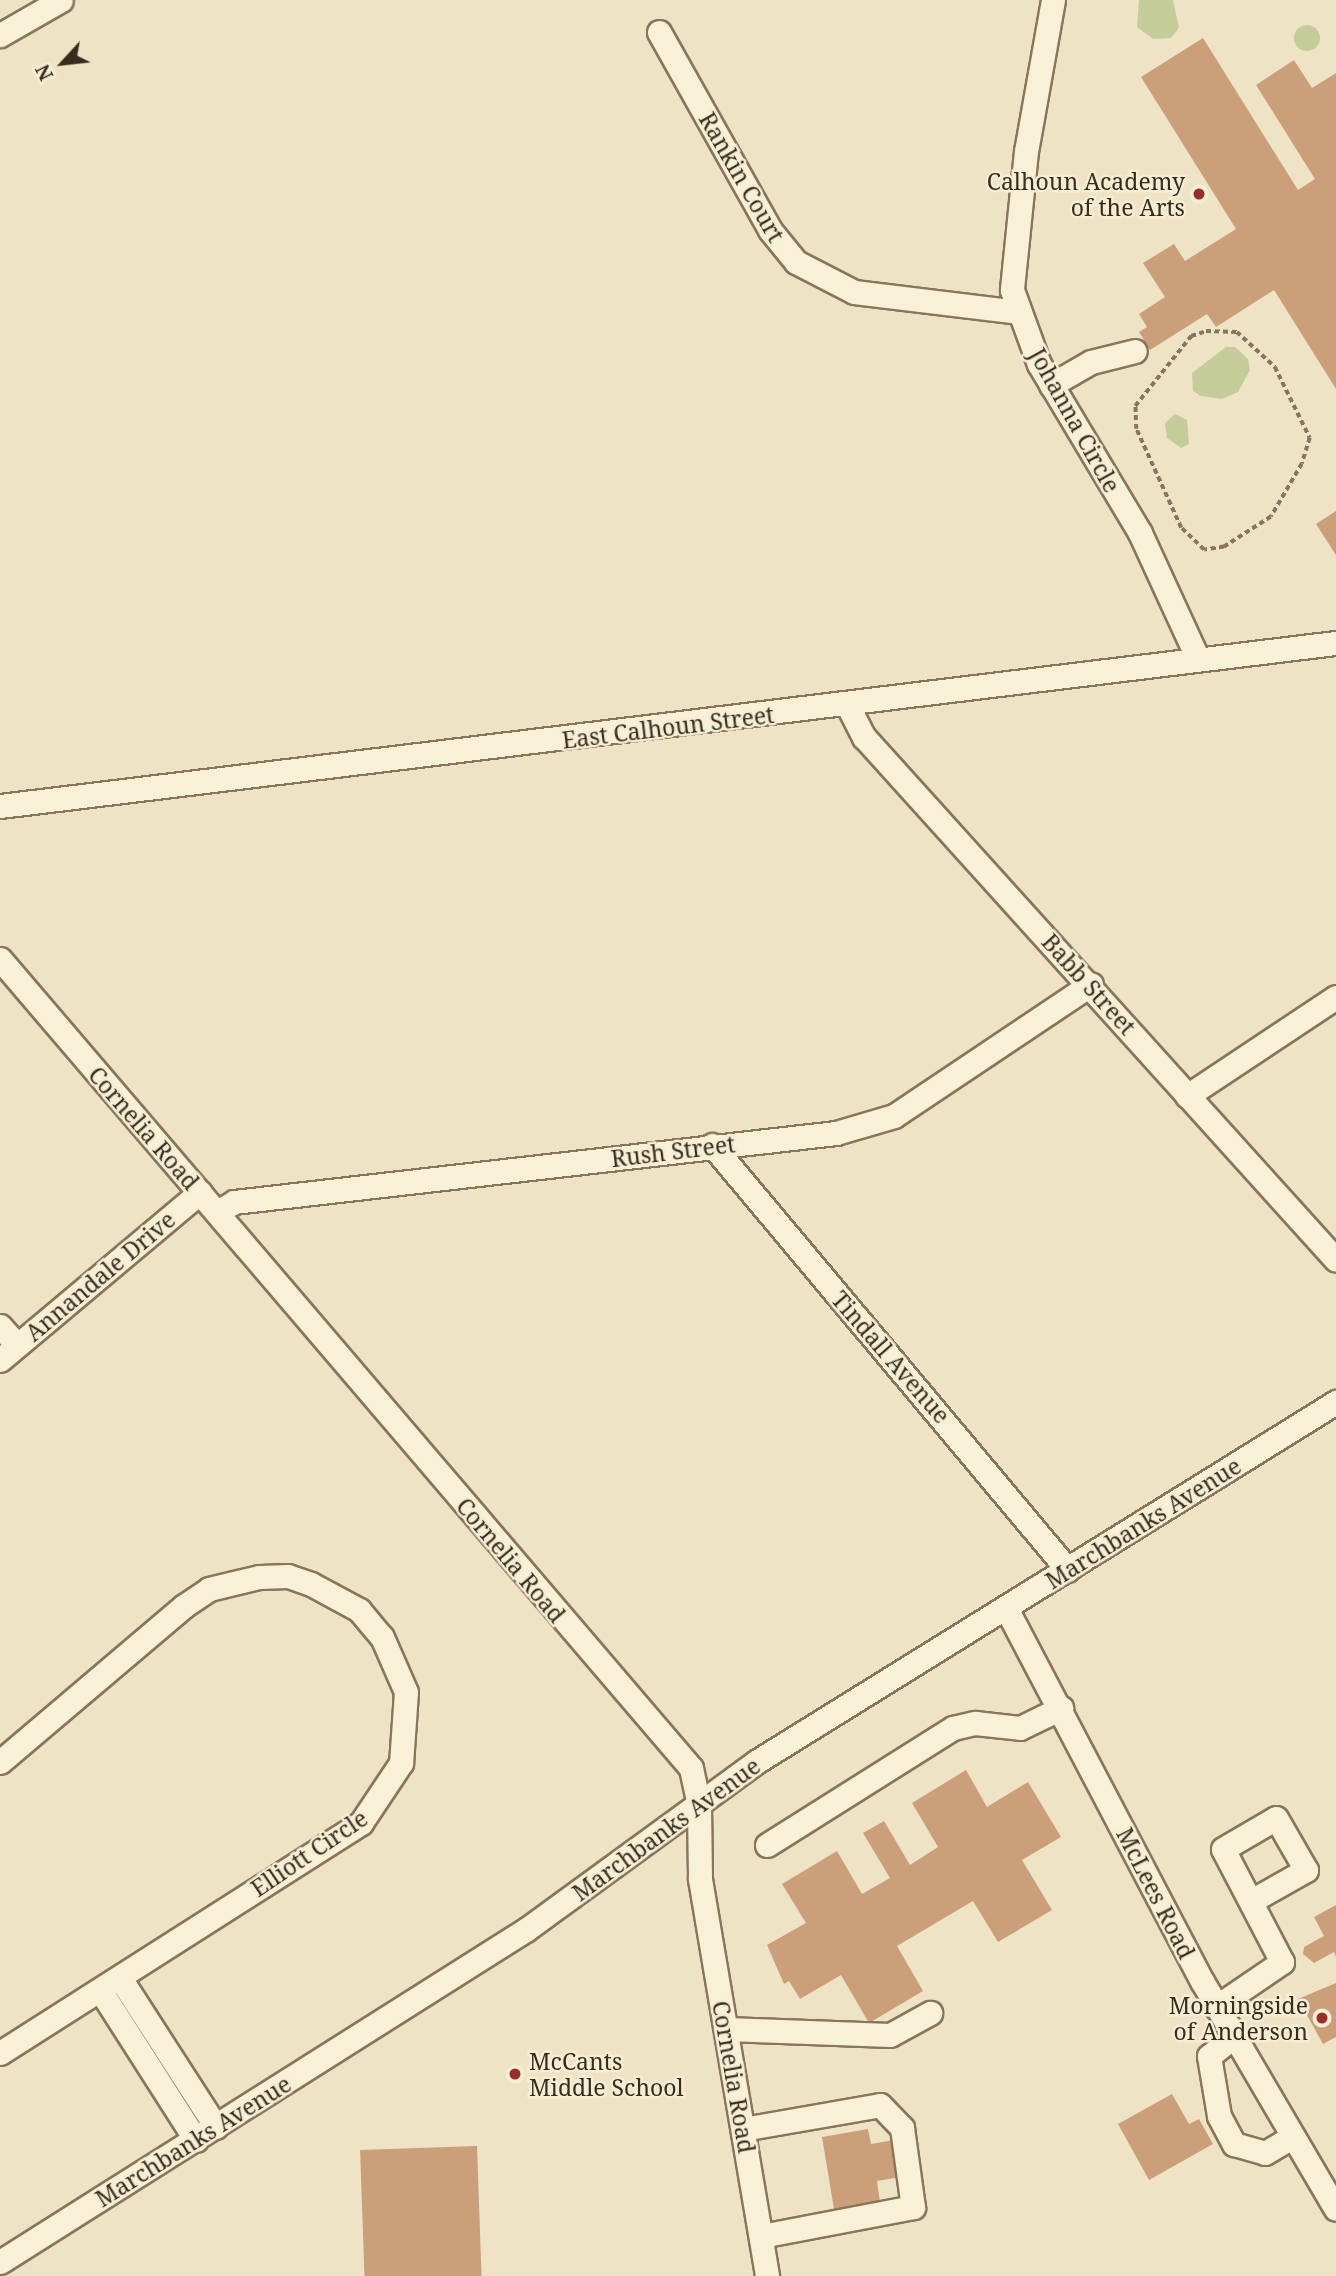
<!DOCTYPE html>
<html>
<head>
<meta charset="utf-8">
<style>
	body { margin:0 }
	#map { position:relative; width:1336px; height:2276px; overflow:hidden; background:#eee3c5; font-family:"Noto Serif",serif }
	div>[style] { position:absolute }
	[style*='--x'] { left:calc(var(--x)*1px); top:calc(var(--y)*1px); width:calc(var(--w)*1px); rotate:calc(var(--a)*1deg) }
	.green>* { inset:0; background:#c4cc99 }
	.round { border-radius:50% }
	.building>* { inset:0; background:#cc9f7b; transform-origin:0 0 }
	.path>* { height:3.5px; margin-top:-1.75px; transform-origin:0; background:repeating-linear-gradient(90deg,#89755b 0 5px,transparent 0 8.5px) }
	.roads { filter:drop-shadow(2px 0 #89755b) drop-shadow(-2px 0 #89755b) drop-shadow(0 2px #89755b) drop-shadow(0 -2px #89755b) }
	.minor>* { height:23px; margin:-11.5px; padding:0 11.5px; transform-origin:11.5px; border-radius:11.5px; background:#f9f0d8 }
	.dots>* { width:19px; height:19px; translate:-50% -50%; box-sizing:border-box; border:4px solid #f5edd4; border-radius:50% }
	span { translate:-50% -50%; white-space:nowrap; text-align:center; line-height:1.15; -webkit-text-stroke:5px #f5edd4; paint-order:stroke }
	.street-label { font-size:23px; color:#392c1f }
	.poi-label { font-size:23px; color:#392c1f }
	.right { translate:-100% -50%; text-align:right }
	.left { translate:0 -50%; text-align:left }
	.north { position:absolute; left:28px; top:28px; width:70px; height:70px; -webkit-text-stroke:5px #f5edd4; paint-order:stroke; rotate:243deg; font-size:19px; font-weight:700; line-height:28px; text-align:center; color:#392c1f }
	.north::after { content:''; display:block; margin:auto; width:24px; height:32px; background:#392c1f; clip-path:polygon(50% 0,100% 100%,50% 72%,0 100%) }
</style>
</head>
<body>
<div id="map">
	<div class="green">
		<div style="clip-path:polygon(1139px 0,1173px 0,1179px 28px,1171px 38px,1153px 39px,1137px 27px)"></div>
		<div class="round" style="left:1294px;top:25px;width:26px;height:26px"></div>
		<div style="clip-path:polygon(1226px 347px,1235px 347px,1248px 359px,1250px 370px,1238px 392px,1222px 399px,1201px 396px,1193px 391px,1192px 373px)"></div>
		<div style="clip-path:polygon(1175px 414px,1187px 420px,1189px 444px,1181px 448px,1167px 438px,1165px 423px)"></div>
	</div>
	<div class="building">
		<div style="clip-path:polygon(1203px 38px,1298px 190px,1315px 179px,1256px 85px,1294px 60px,1312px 88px,1336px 73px,1336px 389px,1274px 290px,1216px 327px,1207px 314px,1150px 350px,1139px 332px,1147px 327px,1139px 314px,1165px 297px,1143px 263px,1174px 244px,1185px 261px,1236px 229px,1141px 77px)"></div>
		<div style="clip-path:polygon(1336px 511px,1336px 555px,1316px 524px)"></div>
		<div style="clip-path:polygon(966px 1770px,987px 1807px,1028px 1782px,1061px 1837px,1022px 1860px,1052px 1910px,998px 1942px,973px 1901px,897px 1946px,923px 1991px,869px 2023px,841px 1975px,800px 1999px,789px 1981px,784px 1984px,767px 1945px,806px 1923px,782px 1884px,837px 1851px,862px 1894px,890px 1878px,863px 1833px,884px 1821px,910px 1865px,938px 1847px,912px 1803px)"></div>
		<div style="clip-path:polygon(1336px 1905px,1336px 1957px,1334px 1952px,1314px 1963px,1303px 1954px,1304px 1947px,1324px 1936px,1314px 1917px)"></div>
		<div style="clip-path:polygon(1336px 1983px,1336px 2037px,1323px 2044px,1298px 1999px)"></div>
		<div style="clip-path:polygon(1172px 2094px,1189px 2124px,1199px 2119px,1213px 2144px,1149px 2180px,1118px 2124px)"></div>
		<div style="clip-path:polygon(868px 2129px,871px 2144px,894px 2140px,900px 2177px,877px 2181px,880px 2202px,834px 2209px,822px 2137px)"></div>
		<div style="left:477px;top:2146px;width:130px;height:117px;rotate:88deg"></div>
	</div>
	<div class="path">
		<div style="--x:1206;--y:331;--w:31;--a:2"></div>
		<div style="--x:1237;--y:332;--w:52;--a:42.6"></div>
		<div style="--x:1275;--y:367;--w:79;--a:63.8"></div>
		<div style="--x:1310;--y:438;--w:27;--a:107"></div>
		<div style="--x:1302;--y:464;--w:61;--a:120.3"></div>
		<div style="--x:1271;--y:517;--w:56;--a:147.4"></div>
		<div style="--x:1224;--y:547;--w:20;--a:171"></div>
		<div style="--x:1204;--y:550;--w:32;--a:-136"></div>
		<div style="--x:1181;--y:528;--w:109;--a:-114.4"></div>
		<div style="--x:1136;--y:429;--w:23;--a:-92"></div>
		<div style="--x:1135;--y:406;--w:90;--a:-51.3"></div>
		<div style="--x:1191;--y:336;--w:16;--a:-18"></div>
	</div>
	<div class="roads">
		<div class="minor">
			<div style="--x:1053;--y:0;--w:153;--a:100.1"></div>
			<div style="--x:1026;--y:151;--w:140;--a:95.8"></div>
			<div style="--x:1012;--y:290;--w:79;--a:70"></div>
			<div style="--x:1039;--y:364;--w:197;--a:59.1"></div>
			<div style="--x:1140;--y:533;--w:139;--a:65.3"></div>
			<div style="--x:659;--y:32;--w:227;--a:60.7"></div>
			<div style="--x:770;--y:230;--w:41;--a:50.9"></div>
			<div style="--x:796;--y:262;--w:65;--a:27.3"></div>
			<div style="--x:854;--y:292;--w:167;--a:6.9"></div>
			<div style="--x:0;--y:35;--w:70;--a:-29.8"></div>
			<div style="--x:1051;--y:385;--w:46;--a:-29.9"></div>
			<div style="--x:1091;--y:362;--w:45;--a:-14"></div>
			<div style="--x:848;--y:706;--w:35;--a:63"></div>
			<div style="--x:864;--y:737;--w:704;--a:47.93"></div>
			<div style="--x:0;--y:806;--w:1346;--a:-6.96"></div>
			<div style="--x:0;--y:959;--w:1064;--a:49.5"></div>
			<div style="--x:691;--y:1768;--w:39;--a:78"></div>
			<div style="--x:699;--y:1806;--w:73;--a:89.2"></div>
			<div style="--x:700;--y:1879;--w:403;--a:80.4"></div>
			<div style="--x:1187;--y:1096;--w:179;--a:-33.6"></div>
			<div style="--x:712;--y:1145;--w:554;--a:50.05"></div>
			<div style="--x:217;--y:1212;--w:20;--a:-30"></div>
			<div style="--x:234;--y:1202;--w:606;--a:-6.54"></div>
			<div style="--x:836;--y:1133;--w:60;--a:-16.3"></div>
			<div style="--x:894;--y:1116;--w:237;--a:-33.8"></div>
			<div style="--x:0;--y:1326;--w:25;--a:48"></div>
			<div style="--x:0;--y:1360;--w:261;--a:-40"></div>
			<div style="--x:1006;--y:1608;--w:421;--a:62.3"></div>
			<div style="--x:1202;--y:1981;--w:264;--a:59.6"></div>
			<div style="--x:0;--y:1762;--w:241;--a:-40.3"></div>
			<div style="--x:184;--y:1606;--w:30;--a:-34"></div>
			<div style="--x:209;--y:1589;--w:51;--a:-13.5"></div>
			<div style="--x:259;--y:1577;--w:29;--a:-2"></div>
			<div style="--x:288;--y:1576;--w:24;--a:19"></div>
			<div style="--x:311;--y:1584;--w:55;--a:28.4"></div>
			<div style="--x:359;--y:1610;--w:35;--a:50"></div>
			<div style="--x:382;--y:1637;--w:60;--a:66.4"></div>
			<div style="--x:406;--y:1692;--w:71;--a:94"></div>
			<div style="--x:401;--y:1763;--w:72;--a:123.7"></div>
			<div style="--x:361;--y:1823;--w:428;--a:147.5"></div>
			<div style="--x:767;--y:1845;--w:220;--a:-32.2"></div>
			<div style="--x:953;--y:1728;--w:23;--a:-13"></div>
			<div style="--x:975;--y:1723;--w:45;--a:6.3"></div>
			<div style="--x:1020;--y:1728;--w:46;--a:-26"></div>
			<div style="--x:120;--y:1978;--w:177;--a:57.2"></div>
			<div style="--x:100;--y:1990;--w:178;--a:57.4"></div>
			<div style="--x:1216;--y:2007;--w:80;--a:-34.3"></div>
			<div style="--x:1282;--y:1962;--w:127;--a:-117.6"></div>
			<div style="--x:1223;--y:1849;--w:61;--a:-30.3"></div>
			<div style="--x:1276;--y:1818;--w:60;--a:60"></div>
			<div style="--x:1306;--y:1870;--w:61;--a:150.5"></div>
			<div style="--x:726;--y:2029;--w:164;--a:2.1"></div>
			<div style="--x:890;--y:2035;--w:46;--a:-28.8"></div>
			<div style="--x:1234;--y:2036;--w:32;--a:141"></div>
			<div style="--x:1209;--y:2056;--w:61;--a:80.5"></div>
			<div style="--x:1219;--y:2116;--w:32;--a:62"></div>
			<div style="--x:1234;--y:2144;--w:32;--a:16"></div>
			<div style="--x:1265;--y:2153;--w:31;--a:-31"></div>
			<div style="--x:743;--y:2129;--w:139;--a:-9.9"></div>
			<div style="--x:880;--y:2105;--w:32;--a:46"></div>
			<div style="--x:902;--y:2128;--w:80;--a:82.1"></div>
			<div style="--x:913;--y:2207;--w:155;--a:169.2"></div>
			<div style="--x:0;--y:2262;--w:623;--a:-32.29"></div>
			<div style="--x:527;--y:1929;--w:283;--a:-36.1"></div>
			<div style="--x:756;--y:1762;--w:683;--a:-31.83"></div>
		</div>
	</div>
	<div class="dots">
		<div style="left:1199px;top:194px;background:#972e2c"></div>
		<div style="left:1322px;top:2018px;background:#972e2c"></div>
		<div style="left:515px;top:2074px;background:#972e2c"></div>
	</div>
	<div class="street-label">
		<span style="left:742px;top:177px;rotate:60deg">Rankin Court</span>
		<span style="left:1075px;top:420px;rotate:61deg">Johanna Circle</span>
		<span style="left:668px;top:727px;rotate:-7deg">East Calhoun Street</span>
		<span style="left:1089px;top:984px;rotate:48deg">Babb Street</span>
		<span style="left:144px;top:1128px;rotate:49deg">Cornelia Road</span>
		<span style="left:673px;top:1151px;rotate:-7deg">Rush Street</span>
		<span style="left:100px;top:1276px;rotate:-40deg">Annandale Drive</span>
		<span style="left:891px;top:1357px;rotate:49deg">Tindall Avenue</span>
		<span style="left:1143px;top:1523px;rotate:-32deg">Marchbanks Avenue</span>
		<span style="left:511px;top:1560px;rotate:50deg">Cornelia Road</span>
		<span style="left:666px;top:1829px;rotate:-36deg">Marchbanks Avenue</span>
		<span style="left:309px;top:1853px;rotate:-34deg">Elliott Circle</span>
		<span style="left:1156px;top:1893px;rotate:63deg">McLees Road</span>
		<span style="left:734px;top:2077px;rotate:80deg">Cornelia Road</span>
		<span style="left:193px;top:2141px;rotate:-32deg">Marchbanks Avenue</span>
	</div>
	<div class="poi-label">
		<span class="right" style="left:1185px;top:194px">Calhoun Academy<br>of the Arts</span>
		<span class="right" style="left:1308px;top:2018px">Morningside<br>of Anderson</span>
		<span class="left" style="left:529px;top:2074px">McCants<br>Middle School</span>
	</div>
	<div class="north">N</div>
</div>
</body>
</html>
